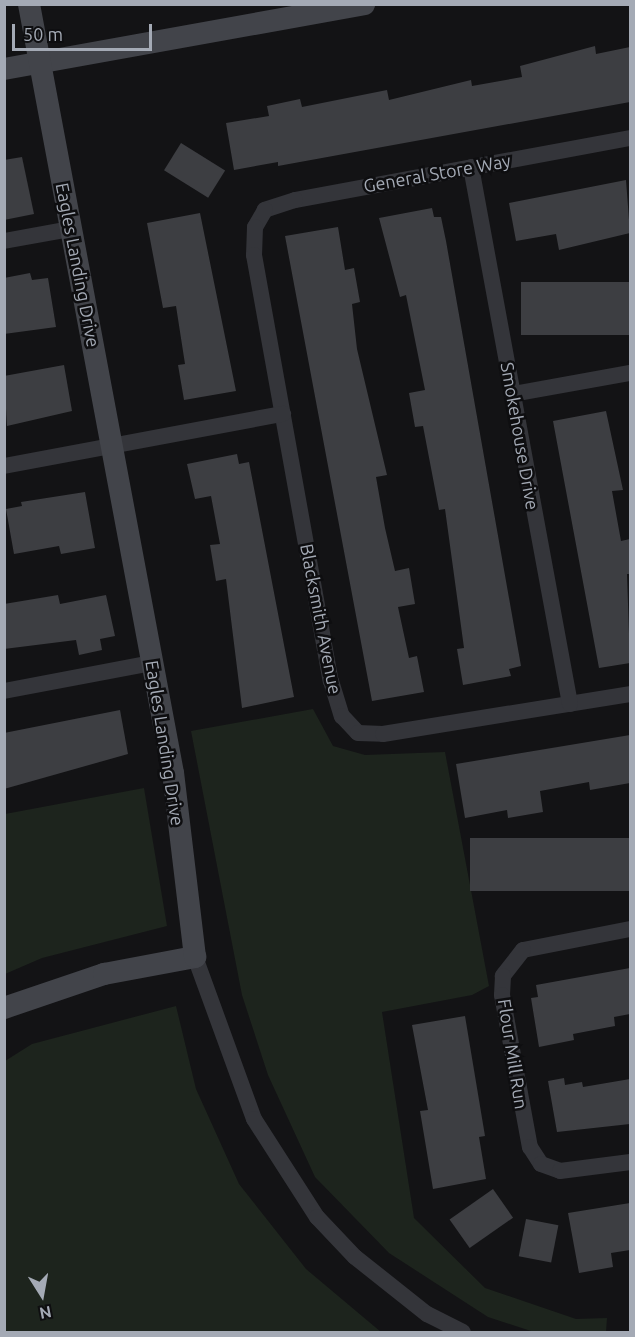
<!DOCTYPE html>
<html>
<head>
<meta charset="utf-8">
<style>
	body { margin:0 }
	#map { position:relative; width:635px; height:1337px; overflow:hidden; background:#131315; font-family:Ubuntu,sans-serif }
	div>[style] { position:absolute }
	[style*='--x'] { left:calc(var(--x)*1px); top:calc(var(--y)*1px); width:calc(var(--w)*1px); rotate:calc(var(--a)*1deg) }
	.green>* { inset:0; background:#1d241d }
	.building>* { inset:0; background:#3d3e42; transform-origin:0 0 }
	.street>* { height:16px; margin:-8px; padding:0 8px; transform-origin:8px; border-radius:8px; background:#34353a }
	.secondary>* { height:22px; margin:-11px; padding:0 11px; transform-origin:11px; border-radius:11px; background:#42444a }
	span { translate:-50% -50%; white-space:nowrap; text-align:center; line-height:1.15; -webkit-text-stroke:5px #0e0e10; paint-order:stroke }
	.street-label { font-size:18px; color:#a4aab5 }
	.frame { position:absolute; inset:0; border:6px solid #a4aab5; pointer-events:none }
	.north { position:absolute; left:12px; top:1265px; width:60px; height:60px; -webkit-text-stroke:4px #0e0e10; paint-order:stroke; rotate:169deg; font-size:16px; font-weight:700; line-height:24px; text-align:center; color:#a4aab5 }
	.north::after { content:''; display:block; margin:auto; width:21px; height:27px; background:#a4aab5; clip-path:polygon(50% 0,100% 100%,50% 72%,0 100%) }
	.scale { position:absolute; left:12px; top:24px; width:140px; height:27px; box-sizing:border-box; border:3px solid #a4aab5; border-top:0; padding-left:8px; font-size:18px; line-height:21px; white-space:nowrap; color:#a4aab5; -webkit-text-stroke:4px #0e0e10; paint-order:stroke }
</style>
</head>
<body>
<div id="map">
	<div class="green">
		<div style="clip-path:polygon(313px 709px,333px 746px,365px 755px,445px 752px,489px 986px,472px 995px,382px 1012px,414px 1218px,485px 1288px,576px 1319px,607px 1318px,606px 1332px,534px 1332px,488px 1317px,389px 1253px,315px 1177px,268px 1075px,242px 995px,191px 731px)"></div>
		<div style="clip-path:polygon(144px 788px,167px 926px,42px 958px,5px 974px,5px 814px)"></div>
		<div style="clip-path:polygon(176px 1006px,196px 1089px,239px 1184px,306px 1269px,381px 1332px,5px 1332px,5px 1061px,32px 1044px)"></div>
	</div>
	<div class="building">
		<div style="clip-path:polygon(595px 46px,596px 54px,630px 47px,630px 102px,278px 166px,278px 162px,234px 170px,226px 123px,269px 116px,267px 106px,300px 99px,302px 107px,387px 90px,389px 100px,471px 80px,472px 86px,522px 77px,520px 66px)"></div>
		<div style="left:181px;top:143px;width:52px;height:32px;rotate:32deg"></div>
		<div style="clip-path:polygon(22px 157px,34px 214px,4px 220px,4px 160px)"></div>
		<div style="clip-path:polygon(626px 180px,630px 233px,559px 250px,556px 234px,516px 241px,509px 203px)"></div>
		<div style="clip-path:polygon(432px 208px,434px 217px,441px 217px,446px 241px,521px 666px,509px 669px,511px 676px,463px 685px,457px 649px,464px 648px,445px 509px,439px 510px,423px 426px,415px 427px,409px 393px,425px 390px,406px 295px,400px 297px,379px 218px)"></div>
		<div style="clip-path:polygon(200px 213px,236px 391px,184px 400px,178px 365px,185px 364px,176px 306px,163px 308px,147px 223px)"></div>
		<div style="clip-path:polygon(338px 227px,345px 270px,354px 268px,360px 302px,352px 304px,357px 349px,387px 475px,376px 477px,385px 528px,395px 571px,409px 568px,415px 604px,398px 607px,409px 658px,417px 656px,424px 692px,372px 701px,285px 236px)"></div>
		<div style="clip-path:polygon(30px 273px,32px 280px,48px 278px,56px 327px,4px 334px,4px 278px)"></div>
		<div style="left:630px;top:282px;width:53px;height:109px;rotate:90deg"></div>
		<div style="clip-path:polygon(64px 365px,72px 411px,7px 426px,4px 376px)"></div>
		<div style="clip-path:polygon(606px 411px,623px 490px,612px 491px,621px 541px,630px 539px,630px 574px,627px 574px,630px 663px,599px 668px,553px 421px)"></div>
		<div style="clip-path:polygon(237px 454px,239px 464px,249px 462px,294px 697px,242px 708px,226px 579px,216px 581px,210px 545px,220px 544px,211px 496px,195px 499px,187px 464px)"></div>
		<div style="clip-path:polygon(85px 492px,95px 548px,61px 554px,59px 546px,14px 554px,6px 509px,22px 506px,21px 502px)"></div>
		<div style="clip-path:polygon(58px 595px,60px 604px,106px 595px,115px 636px,100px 639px,102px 650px,79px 655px,76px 640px,4px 649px,4px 604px)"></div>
		<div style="clip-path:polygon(120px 710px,128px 754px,4px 789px,4px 733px)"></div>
		<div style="clip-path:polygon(630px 735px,630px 783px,590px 790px,589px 782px,540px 791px,543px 812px,508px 818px,507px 810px,465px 818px,456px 764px)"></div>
		<div style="left:630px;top:838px;width:53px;height:160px;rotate:90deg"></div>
		<div style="clip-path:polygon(630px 968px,630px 1014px,614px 1017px,615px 1026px,573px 1034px,574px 1040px,539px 1047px,531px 998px,538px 997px,536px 985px)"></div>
		<div style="clip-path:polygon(465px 1016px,485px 1136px,479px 1137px,486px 1179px,433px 1189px,420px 1111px,428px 1110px,412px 1025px)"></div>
		<div style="clip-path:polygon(564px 1078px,565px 1085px,582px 1082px,583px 1087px,630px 1079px,630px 1124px,557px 1132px,548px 1081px)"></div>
		<div style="left:493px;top:1189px;width:35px;height:53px;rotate:55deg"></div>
		<div style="clip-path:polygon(630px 1203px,630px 1250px,611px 1253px,613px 1267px,579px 1273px,568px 1213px)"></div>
		<div style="left:526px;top:1219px;width:33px;height:38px;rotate:11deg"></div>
	</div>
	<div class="street">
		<div style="--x:630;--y:138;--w:341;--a:169.5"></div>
		<div style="--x:295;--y:200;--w:32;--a:162"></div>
		<div style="--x:265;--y:210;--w:20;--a:120"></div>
		<div style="--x:255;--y:227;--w:28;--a:92"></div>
		<div style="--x:254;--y:255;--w:433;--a:79.8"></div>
		<div style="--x:331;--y:681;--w:37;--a:73"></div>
		<div style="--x:342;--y:716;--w:23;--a:47"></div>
		<div style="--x:358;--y:733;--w:25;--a:2"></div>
		<div style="--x:383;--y:734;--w:250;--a:-9.2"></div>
		<div style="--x:471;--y:167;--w:546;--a:79.55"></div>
		<div style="--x:4;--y:241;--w:68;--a:-10.2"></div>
		<div style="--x:513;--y:394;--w:119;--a:-10.2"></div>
		<div style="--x:4;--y:466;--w:284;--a:-10.6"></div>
		<div style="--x:4;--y:691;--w:151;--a:-10.7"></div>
		<div style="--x:630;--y:929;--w:109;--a:168.9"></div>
		<div style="--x:523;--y:950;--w:33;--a:128"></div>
		<div style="--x:503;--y:976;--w:19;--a:93"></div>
		<div style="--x:502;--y:995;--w:155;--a:79.6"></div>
		<div style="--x:530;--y:1147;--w:20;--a:57"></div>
		<div style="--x:541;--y:1164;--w:20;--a:20"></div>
		<div style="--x:560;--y:1171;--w:71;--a:-7.3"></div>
		<div style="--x:195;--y:957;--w:172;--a:70"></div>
		<div style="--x:254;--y:1119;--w:117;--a:57.3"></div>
		<div style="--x:317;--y:1217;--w:55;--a:46.5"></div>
		<div style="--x:355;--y:1257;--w:92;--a:38.4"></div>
		<div style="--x:427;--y:1314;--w:40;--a:26.6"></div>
	</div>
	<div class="secondary">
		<div style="--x:4;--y:69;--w:366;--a:-10.2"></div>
		<div style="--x:4;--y:1008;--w:106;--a:-18.8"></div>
		<div style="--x:104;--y:974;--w:93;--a:-10.6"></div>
		<div style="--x:195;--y:957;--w:185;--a:-96.8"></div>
		<div style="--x:173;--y:773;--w:782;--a:-100.61"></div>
	</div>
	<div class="street-label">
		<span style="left:437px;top:173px;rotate:-10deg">General Store Way</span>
		<span style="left:78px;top:265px;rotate:79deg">Eagles Landing Drive</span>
		<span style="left:520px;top:436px;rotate:80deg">Smokehouse Drive</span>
		<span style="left:321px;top:619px;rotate:79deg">Blacksmith Avenue</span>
		<span style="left:165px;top:743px;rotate:81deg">Eagles Landing Drive</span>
		<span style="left:513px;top:1054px;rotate:81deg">Flour Mill Run</span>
	</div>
	<div class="frame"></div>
	<div class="north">N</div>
	<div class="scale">50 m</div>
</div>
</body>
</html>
